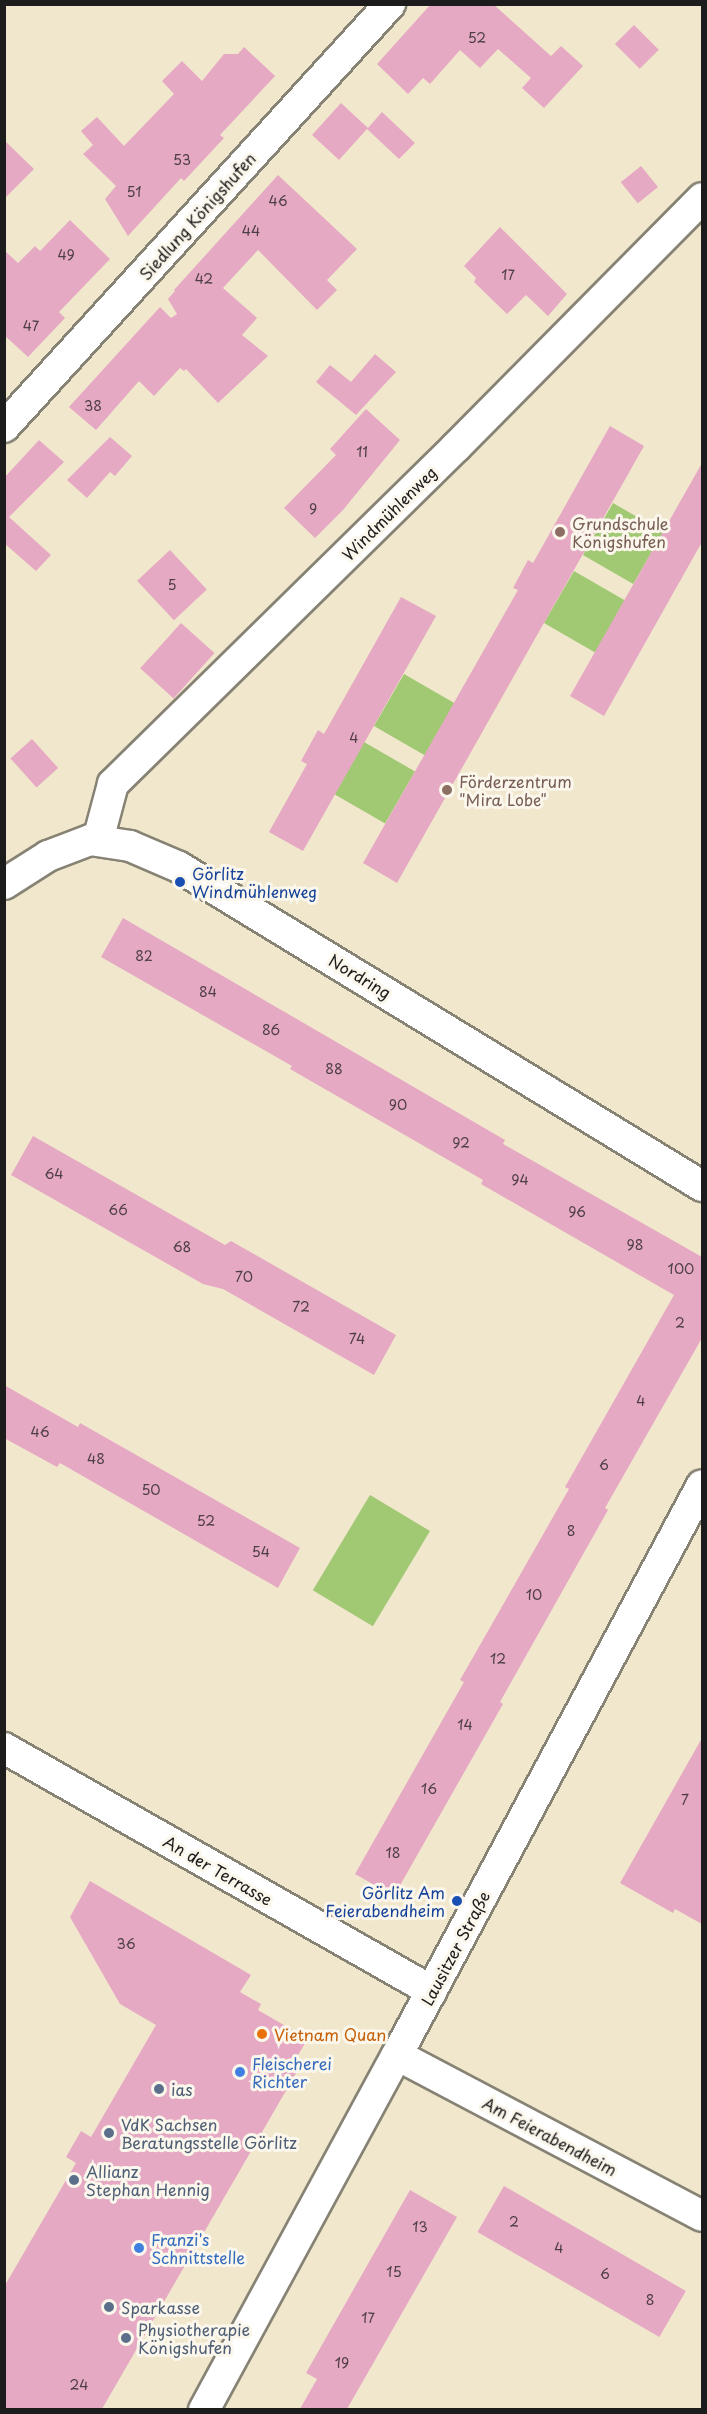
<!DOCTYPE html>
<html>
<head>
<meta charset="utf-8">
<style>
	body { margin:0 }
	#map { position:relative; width:707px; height:2414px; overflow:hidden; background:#f1e7cd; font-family:"Playpen Sans",sans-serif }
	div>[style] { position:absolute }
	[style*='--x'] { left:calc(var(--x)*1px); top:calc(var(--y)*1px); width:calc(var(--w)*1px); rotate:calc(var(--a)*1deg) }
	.green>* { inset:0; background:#a1c873; transform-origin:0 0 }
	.building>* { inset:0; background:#e6a9c3; transform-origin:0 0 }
	.roads { filter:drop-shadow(2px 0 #868274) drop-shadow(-2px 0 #868274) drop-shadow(0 2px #868274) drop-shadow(0 -2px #868274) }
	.minor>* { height:30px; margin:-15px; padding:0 15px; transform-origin:15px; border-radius:15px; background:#fff }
	.dots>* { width:16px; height:16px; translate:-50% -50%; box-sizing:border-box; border:3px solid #fbf7ec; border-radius:50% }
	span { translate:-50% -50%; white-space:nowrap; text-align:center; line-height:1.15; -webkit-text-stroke:6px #fbf7ec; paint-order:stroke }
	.number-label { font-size:14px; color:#4e3f46 }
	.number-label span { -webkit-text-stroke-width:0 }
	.street-label { font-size:16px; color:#1c1c1c }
	.education-label { font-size:16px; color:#785e54 }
	.left { translate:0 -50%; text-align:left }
	.transit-label { font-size:16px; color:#164399 }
	.right { translate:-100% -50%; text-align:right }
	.food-label { font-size:16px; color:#c56008 }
	.shop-label { font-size:16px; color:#366cbe }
	.service-label { font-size:16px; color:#4e5e75 }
	.frame { position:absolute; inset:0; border:6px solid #1c1c1c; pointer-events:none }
</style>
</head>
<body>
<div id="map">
	<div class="green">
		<div style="left:613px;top:503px;width:58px;height:60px;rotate:30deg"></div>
		<div style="left:574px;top:571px;width:59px;height:60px;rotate:30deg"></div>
		<div style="left:404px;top:674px;width:59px;height:60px;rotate:30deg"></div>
		<div style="left:364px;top:742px;width:59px;height:60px;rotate:30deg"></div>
		<div style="left:370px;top:1495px;width:70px;height:111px;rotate:31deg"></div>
	</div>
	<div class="building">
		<div style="clip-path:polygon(431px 4px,493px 4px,551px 56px,561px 46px,583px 66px,544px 108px,522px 88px,531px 78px,498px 49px,480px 68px,460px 50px,430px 84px,423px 78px,408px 94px,377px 64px)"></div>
		<div style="left:634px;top:25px;width:35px;height:27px;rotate:45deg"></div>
		<div style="clip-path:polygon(244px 47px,275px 76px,220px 135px,224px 138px,184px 181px,181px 178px,128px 236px,105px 199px,116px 186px,83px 154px,93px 145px,81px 131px,97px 117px,124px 146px,174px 94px,162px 81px,182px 61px,202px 81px,224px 54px,238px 54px)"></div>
		<div style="clip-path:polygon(341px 103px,368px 128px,382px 112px,415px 143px,399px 159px,367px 129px,339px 160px,312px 135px)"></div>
		<div style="clip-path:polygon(4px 140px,34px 169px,4px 199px)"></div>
		<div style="left:641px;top:166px;width:27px;height:26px;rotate:51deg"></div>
		<div style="clip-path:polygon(278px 175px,357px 249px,327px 280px,337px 290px,317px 310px,258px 250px,223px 288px,257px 318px,242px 335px,268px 356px,218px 403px,186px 369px,184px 371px,180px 368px,154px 396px,139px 381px,96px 430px,69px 407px,160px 307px,171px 318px,177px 314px,168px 299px,175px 291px,174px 290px)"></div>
		<div style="clip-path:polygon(70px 220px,110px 259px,59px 312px,65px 318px,28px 357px,4px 335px,4px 250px,18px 263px,35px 246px,40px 251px)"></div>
		<div style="clip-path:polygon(500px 227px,567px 294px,548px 316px,526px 295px,507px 314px,474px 282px,476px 278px,464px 266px)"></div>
		<div style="clip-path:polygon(375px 354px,396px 372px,356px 415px,316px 382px,330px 365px,351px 382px)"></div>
		<div style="clip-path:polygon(366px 409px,400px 440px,343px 510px,315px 538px,284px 508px,336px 455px,330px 449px)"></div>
		<div style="clip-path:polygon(610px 426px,644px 446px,397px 883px,363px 863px,518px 590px,513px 588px,528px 560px,533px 563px)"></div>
		<div style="clip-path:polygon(110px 437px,132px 456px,115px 476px,110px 472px,87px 498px,67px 480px)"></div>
		<div style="clip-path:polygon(39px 440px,64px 462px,9px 517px,51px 555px,36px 571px,4px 543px,4px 478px)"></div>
		<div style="clip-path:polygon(702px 463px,702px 542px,604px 716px,570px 696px)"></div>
		<div style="left:170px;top:550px;width:54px;height:45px;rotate:47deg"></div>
		<div style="clip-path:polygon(401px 597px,436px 616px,303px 851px,269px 832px,307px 764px,301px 761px,318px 730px,324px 734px)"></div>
		<div style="left:181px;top:623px;width:45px;height:61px;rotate:42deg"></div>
		<div style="left:32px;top:739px;width:39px;height:29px;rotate:48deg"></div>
		<div style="clip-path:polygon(123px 918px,505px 1140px,503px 1144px,702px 1257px,702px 1338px,605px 1508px,608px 1510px,500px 1702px,503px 1704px,394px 1896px,355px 1874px,464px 1682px,460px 1680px,569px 1489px,565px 1487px,674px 1295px,481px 1184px,483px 1180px,290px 1069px,292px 1066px,101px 957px)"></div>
		<div style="clip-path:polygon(33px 1136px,225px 1245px,231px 1241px,396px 1335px,374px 1375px,223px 1289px,203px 1284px,11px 1175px)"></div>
		<div style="clip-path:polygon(4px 1385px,78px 1427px,80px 1423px,300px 1548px,278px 1588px,60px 1463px,57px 1467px,4px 1438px)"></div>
		<div style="clip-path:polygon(702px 1738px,702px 1924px,675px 1909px,673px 1913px,620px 1883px)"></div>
		<div style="clip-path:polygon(90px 1881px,251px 1975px,240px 1992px,261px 2004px,258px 2010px,301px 2035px,298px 2039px,305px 2043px,293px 2064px,299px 2068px,102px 2409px,4px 2409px,4px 2287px,76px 2163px,66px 2157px,81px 2131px,91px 2137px,156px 2025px,120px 2004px,70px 1917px)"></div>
		<div style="left:504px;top:2186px;width:210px;height:53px;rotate:30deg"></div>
		<div style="clip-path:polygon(410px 2190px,457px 2217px,347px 2409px,300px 2409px,317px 2379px,306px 2373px)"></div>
	</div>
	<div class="roads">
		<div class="minor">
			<div style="--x:4;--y:427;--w:573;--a:-47.62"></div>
			<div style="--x:98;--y:840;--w:58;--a:-75"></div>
			<div style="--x:113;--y:784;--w:481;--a:-44.5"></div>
			<div style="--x:456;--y:447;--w:350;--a:-45.3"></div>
			<div style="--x:4;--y:884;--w:52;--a:-32.5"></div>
			<div style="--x:48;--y:856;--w:45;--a:-20.9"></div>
			<div style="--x:90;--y:840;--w:40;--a:8.5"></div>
			<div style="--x:130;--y:846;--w:53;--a:23.2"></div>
			<div style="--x:179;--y:867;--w:613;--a:31.38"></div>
			<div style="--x:4;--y:1748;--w:492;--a:29.6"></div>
			<div style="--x:397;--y:2055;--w:345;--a:27.8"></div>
			<div style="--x:204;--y:2410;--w:404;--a:-61.5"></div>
			<div style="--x:397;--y:2055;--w:646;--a:-61.85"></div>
		</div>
	</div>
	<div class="dots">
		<div style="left:560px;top:532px;background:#8d6e63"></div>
		<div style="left:447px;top:790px;background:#8d6e63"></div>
		<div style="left:180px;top:882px;background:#1a4fb4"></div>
		<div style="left:457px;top:1901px;background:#1a4fb4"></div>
		<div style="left:262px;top:2034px;background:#e8710a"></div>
		<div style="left:240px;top:2072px;background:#3f7fe0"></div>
		<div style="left:159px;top:2089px;background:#5c6f8a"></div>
		<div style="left:109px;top:2133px;background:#5c6f8a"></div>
		<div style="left:74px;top:2180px;background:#5c6f8a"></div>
		<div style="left:139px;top:2248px;background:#3f7fe0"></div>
		<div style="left:109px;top:2307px;background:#5c6f8a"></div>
		<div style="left:126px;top:2338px;background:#5c6f8a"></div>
	</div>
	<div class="number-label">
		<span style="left:477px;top:38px">52</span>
		<span style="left:182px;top:160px">53</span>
		<span style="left:134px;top:192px">51</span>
		<span style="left:278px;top:201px">46</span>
		<span style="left:251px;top:231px">44</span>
		<span style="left:66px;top:255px">49</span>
		<span style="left:508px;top:275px">17</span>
		<span style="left:204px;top:279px">42</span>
		<span style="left:31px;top:326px">47</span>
		<span style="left:93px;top:406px">38</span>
		<span style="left:362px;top:452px">11</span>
		<span style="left:313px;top:509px">9</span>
		<span style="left:172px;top:585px">5</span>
		<span style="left:354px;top:738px">4</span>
		<span style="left:144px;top:956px">82</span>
		<span style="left:208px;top:992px">84</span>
		<span style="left:271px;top:1030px">86</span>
		<span style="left:334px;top:1069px">88</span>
		<span style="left:398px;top:1105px">90</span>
		<span style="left:461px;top:1143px">92</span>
		<span style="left:54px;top:1174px">64</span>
		<span style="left:520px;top:1180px">94</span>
		<span style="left:118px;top:1210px">66</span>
		<span style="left:577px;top:1212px">96</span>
		<span style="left:635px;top:1245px">98</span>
		<span style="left:182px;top:1247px">68</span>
		<span style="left:681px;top:1269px">100</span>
		<span style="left:244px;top:1277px">70</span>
		<span style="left:301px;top:1307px">72</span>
		<span style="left:680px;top:1323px">2</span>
		<span style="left:357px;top:1339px">74</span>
		<span style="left:641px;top:1401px">4</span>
		<span style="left:40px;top:1432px">46</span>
		<span style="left:96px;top:1459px">48</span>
		<span style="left:604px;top:1465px">6</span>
		<span style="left:151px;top:1490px">50</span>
		<span style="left:206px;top:1521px">52</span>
		<span style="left:571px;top:1531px">8</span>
		<span style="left:261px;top:1552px">54</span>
		<span style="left:534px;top:1595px">10</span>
		<span style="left:498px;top:1659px">12</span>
		<span style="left:465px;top:1725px">14</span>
		<span style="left:429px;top:1789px">16</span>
		<span style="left:685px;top:1800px">7</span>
		<span style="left:393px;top:1853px">18</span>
		<span style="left:126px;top:1944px">36</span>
		<span style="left:514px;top:2222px">2</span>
		<span style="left:420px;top:2227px">13</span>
		<span style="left:559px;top:2248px">4</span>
		<span style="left:394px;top:2272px">15</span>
		<span style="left:605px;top:2274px">6</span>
		<span style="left:650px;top:2300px">8</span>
		<span style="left:368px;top:2318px">17</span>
		<span style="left:342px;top:2363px">19</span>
		<span style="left:79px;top:2385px">24</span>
	</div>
	<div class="street-label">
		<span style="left:197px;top:216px;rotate:-48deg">Siedlung Königshufen</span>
		<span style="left:389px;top:513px;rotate:-45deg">Windmühlenweg</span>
		<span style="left:360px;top:976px;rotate:31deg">Nordring</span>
		<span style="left:218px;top:1870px;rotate:30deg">An der Terrasse</span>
		<span style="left:455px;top:1948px;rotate:-62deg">Lausitzer Straße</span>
		<span style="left:550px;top:2136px;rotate:28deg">Am Feierabendheim</span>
	</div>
	<div class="education-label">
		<span class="left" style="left:572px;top:532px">Grundschule<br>Königshufen</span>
		<span class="left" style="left:459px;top:790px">Förderzentrum<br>"Mira Lobe"</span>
	</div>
	<div class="transit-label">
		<span class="left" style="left:192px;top:882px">Görlitz<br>Windmühlenweg</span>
		<span class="right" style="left:445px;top:1901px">Görlitz Am<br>Feierabendheim</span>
	</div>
	<div class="food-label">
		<span class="left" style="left:274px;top:2034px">Vietnam Quan</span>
	</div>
	<div class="shop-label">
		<span class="left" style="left:252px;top:2072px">Fleischerei<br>Richter</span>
		<span class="left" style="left:151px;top:2248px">Franzi's<br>Schnittstelle</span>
	</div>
	<div class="service-label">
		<span class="left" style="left:171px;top:2089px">ias</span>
		<span class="left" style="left:121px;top:2133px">VdK Sachsen<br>Beratungsstelle Görlitz</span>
		<span class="left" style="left:86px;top:2180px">Allianz<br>Stephan Hennig</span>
		<span class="left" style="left:121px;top:2307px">Sparkasse</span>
		<span class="left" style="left:138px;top:2338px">Physiotherapie<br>Königshufen</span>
	</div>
	<div class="frame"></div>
</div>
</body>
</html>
